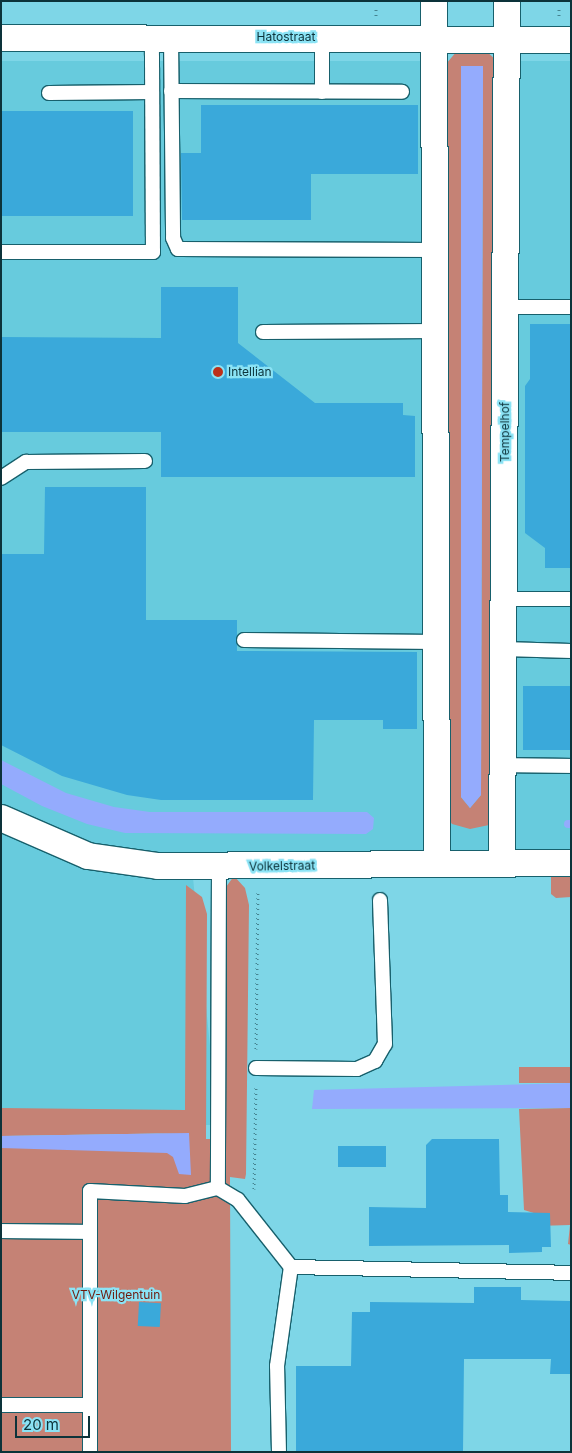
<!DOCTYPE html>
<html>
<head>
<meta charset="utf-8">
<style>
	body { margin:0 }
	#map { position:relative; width:572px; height:1453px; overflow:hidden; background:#7ed6e7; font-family:Inter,sans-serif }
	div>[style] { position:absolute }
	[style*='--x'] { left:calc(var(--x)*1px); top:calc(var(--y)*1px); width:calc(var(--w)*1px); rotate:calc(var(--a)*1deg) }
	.built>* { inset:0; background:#67cbdd }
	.green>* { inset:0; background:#c58275; transform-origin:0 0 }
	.water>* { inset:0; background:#94abfd }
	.stream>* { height:8px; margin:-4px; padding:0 4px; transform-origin:4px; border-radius:4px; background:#94abfd }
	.building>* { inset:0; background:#3aa9da; transform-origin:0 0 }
	.path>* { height:3px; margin-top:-1.5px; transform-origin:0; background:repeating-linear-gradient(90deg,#44838f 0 1px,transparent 0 5px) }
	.roads { filter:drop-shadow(1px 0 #17606c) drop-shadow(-1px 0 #17606c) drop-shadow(0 1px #17606c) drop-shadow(0 -1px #17606c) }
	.lane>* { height:14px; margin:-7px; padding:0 7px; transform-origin:7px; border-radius:7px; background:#fff }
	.street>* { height:26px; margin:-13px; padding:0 13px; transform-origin:13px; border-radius:13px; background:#fff }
	.dots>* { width:14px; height:14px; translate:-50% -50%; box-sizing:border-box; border:2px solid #8be3f5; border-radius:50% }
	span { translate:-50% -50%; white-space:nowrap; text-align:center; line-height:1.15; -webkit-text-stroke:4.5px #8be3f5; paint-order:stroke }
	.street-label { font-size:12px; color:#0c333a }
	.poi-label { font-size:12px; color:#0c333a }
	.left { translate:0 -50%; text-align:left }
	.park-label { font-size:12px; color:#6f1a0d }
	.frame { position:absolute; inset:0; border:2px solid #0c333a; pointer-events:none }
	.scale { position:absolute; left:15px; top:1416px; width:75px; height:22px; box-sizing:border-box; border:2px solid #0c333a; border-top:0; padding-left:6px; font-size:15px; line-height:18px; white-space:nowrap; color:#0c333a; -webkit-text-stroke:4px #8be3f5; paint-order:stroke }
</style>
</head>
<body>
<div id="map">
	<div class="built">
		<div style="clip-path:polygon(1px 61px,571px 61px,571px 875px,192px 868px,218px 1125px,1px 1125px)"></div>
	</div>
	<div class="green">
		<div style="clip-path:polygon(evenodd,485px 50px,496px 60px,489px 825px,470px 829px,452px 824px,447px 817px,446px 64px,457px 51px,485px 50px,483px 66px,481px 795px,470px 808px,461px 797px,461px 67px,483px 66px)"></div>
		<div style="clip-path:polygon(551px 875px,571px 875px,571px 897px,556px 898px,551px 894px)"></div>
		<div style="clip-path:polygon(234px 876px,245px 888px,249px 905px,246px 1174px,245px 1179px,230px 1177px,231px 1452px,1px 1452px,1px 1139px,188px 1133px,1px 1136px,1px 1108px,185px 1110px,186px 885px,202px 897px,207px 914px,206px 1139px,226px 1139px,226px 887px)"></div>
		<div style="left:571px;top:1067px;width:16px;height:52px;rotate:90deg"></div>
		<div style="clip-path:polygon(571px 1108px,571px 1245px,568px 1244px,570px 1225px,537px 1226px,537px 1214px,524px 1210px,519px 1109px)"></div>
	</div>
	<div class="water">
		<div style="clip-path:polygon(461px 66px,483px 66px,481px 795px,470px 808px,461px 797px)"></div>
		<div style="clip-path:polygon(1px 760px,66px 793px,114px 807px,150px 812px,367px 812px,374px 818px,373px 829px,366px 834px,125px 833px,87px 824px,42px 806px,1px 784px)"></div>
		<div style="clip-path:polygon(571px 1083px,571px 1108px,312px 1109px,314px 1090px)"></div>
		<div style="clip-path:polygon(189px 1133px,191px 1175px,179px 1174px,173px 1157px,167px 1153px,1px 1148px,1px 1136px)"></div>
	</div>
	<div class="stream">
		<div style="--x:568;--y:824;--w:3;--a:0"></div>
	</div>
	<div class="building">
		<div style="clip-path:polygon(201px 105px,418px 105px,418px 174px,311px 174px,311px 220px,182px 220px,181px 153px,201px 153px)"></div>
		<div style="left:1px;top:111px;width:132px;height:105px"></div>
		<div style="clip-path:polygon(161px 287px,238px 287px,238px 343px,315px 403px,403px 403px,403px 415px,415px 416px,415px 477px,161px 477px,161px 432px,1px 432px,1px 337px,161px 338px)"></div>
		<div style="clip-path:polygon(530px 324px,571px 324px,571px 568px,545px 568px,545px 548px,525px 533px,525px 386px,530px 379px)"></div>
		<div style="clip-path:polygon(45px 487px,146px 487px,146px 620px,237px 620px,237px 651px,417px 652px,417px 729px,383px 729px,383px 720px,314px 720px,313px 800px,161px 800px,127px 795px,62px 776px,1px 745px,1px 554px,44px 554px)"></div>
		<div style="left:523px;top:686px;width:48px;height:64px"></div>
		<div style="clip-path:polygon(432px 1139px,499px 1139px,500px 1195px,508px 1195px,508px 1212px,550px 1213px,551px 1247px,542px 1247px,542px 1252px,509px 1253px,509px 1245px,369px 1246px,369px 1207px,426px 1208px,426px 1145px)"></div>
		<div style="left:338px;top:1146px;width:48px;height:21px"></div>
		<div style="clip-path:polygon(474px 1287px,521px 1287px,521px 1300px,571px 1301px,571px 1374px,550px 1374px,551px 1359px,464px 1359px,463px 1452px,296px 1452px,296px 1366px,351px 1366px,352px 1312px,370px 1312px,370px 1302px,474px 1303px)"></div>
		<div style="left:139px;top:1302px;width:22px;height:24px;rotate:3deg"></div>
	</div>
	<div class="path">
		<div style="--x:376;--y:16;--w:15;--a:-90"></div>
		<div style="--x:559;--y:16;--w:15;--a:-90"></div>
		<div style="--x:256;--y:1049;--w:159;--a:-89.3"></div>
		<div style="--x:254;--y:1189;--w:102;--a:-88.9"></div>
	</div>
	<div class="roads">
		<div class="lane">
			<div style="--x:171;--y:37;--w:201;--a:89.4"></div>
			<div style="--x:173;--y:238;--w:12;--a:66"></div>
			<div style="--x:178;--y:249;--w:257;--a:0.2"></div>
			<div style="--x:322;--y:37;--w:55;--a:90"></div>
			<div style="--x:171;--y:91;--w:231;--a:0.2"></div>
			<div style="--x:49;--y:93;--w:103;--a:-0.6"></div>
			<div style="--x:1;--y:252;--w:152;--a:0"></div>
			<div style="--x:153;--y:252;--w:215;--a:-90.3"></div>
			<div style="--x:505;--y:307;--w:66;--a:0"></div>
			<div style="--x:263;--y:332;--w:173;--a:-0.3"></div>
			<div style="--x:1;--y:478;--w:30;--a:-33"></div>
			<div style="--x:26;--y:462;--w:119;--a:-0.5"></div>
			<div style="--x:503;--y:599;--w:68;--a:0"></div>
			<div style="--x:244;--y:640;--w:193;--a:0.6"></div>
			<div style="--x:503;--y:649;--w:68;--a:1.7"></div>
			<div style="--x:502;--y:765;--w:69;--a:0.8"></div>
			<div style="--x:219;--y:867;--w:321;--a:90.2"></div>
			<div style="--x:218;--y:1188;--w:23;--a:31"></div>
			<div style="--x:238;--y:1200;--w:85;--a:51.7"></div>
			<div style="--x:291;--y:1267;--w:280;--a:1.2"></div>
			<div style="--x:256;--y:1068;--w:101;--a:0.6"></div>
			<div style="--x:357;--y:1069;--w:20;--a:-24"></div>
			<div style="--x:375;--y:1061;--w:20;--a:-60"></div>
			<div style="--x:385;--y:1044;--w:144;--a:-92"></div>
			<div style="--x:1;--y:1231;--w:89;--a:0.6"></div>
			<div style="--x:1;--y:1405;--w:89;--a:0"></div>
			<div style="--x:90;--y:1452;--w:261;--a:-90"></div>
			<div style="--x:90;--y:1191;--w:95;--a:3"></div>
			<div style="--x:185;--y:1196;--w:34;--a:-14"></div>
			<div style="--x:279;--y:1452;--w:86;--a:-91.3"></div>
			<div style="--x:277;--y:1366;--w:100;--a:-82"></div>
		</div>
		<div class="street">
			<div style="--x:434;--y:1;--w:862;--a:89.8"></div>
			<div style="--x:1;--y:38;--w:570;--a:0.2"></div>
			<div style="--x:1;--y:818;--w:95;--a:23.6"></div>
			<div style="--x:88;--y:856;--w:71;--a:8.1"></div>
			<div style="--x:158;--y:866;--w:413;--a:-0.4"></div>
			<div style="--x:502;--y:864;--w:863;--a:-89.67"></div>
		</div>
	</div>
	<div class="dots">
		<div style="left:218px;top:372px;background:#bc301a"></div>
	</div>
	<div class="street-label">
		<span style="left:286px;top:37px">Hatostraat</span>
		<span style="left:505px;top:432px;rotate:-90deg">Tempelhof</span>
		<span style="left:282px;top:866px;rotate:-1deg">Volkelstraat</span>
	</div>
	<div class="poi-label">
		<span class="left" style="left:228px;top:372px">Intellian</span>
	</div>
	<div class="park-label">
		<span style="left:116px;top:1295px">VTV-Wilgentuin</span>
	</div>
	<div class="frame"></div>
	<div class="scale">20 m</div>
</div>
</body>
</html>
